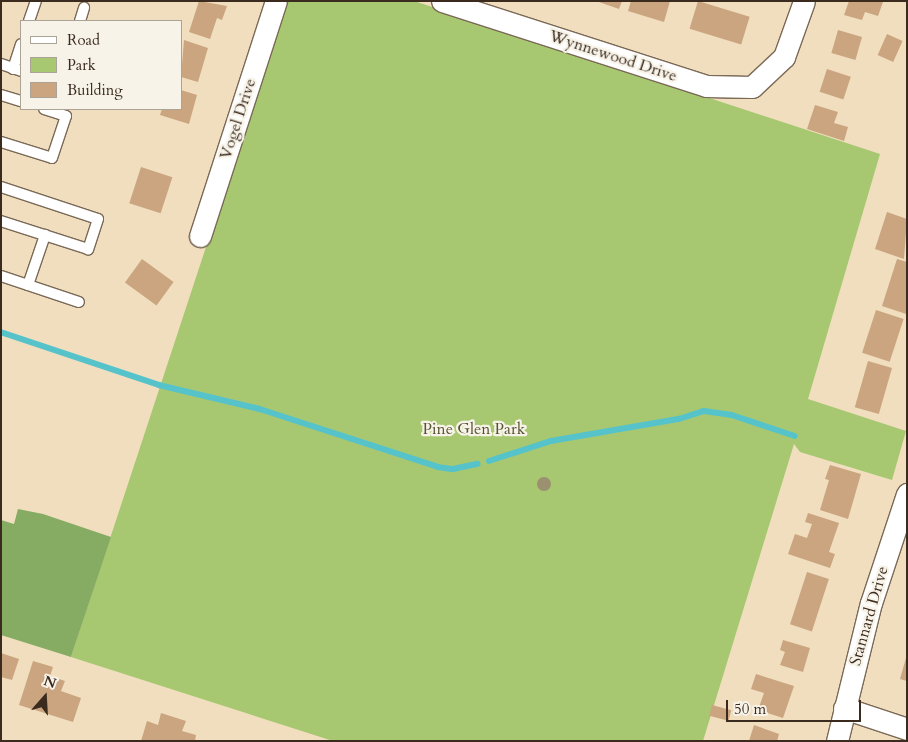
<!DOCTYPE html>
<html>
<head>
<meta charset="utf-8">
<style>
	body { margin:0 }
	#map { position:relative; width:908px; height:742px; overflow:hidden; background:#f0debf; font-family:Cardo,serif }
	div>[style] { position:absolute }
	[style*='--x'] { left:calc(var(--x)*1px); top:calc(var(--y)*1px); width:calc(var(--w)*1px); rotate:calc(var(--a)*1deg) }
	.green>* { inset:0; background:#a7c870 }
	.forest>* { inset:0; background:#85ac62 }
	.stream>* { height:5.5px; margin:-2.75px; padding:0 2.75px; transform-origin:2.75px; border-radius:2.75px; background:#56c3cb }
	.building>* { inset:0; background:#caa57f; transform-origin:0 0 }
	.roads { filter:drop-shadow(1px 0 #7a6956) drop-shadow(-1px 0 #7a6956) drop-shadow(0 1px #7a6956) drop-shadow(0 -1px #7a6956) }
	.service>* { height:10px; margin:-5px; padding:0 5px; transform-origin:5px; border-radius:5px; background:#fff }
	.minor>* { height:21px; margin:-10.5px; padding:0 10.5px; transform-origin:10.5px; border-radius:10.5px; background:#fff }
	.trees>* { width:14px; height:14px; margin:-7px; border-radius:50%; background:#9b9171 }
	span { translate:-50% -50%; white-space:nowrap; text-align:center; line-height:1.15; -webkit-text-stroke:4.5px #f7f3e8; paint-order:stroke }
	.street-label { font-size:16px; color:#3b2a1e }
	.park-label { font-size:16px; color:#565232 }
	.frame { position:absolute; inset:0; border:2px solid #3b2a1e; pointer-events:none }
	.legend { position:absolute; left:20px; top:20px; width:162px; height:90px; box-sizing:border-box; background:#f7f3e8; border:1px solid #aca397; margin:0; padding:6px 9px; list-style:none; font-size:15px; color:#3b2a1e }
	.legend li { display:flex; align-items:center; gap:10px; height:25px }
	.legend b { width:25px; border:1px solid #aca397 }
	.north { position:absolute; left:20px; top:672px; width:50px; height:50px; -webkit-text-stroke:4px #f7f3e8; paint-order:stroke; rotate:19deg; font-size:14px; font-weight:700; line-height:20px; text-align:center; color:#3b2a1e }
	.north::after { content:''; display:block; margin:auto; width:18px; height:22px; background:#3b2a1e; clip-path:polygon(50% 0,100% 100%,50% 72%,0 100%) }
	.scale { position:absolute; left:726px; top:700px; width:135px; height:22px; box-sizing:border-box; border:2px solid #3b2a1e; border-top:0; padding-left:6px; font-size:15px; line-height:18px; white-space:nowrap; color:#3b2a1e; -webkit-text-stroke:4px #f7f3e8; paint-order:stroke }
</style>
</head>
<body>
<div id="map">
	<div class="green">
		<div style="clip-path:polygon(287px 1px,414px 1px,880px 154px,808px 399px,906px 431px,892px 480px,800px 452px,794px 444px,703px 741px,333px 741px,71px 657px)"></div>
	</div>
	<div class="forest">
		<div style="clip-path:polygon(18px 509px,43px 514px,111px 537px,71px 657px,1px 635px,1px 520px,14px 524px)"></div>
	</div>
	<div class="stream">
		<div style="--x:1;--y:332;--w:167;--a:18.5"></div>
		<div style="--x:159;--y:385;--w:104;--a:13.4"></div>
		<div style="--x:260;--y:409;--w:187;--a:18"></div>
		<div style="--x:438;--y:467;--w:15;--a:8"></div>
		<div style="--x:453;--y:469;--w:25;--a:-12"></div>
		<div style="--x:489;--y:461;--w:65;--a:-17.9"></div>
		<div style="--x:551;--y:441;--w:130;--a:-9.8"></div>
		<div style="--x:679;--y:419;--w:26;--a:-18"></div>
		<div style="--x:704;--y:411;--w:28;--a:8"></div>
		<div style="--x:732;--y:415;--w:66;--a:18.4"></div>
	</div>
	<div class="building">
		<div style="clip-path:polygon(199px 1px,227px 6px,222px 20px,217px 18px,210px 39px,189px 32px)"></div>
		<div style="clip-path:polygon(596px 1px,622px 1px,619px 9px)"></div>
		<div style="clip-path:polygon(631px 1px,670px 1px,664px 22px,628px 11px)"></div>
		<div style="left:698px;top:1px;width:54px;height:29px;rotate:17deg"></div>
		<div style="clip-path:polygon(849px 1px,880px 1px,883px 2px,878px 16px,865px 12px,862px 20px,844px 15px)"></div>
		<div style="left:838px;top:30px;width:25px;height:24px;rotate:16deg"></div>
		<div style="left:887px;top:34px;width:17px;height:23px;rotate:24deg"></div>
		<div style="clip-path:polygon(184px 40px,208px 48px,198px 82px,181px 77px)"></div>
		<div style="left:827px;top:69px;width:25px;height:24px;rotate:18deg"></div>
		<div style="clip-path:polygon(181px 90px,197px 95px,189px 124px,160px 115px,162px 109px,181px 109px)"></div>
		<div style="clip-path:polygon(815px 105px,838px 112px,834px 123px,848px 127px,844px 141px,807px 129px)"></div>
		<div style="left:141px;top:167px;width:33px;height:38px;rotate:18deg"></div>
		<div style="clip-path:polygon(887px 212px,907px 219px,904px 259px,875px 249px)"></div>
		<div style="left:142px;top:259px;width:39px;height:29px;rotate:36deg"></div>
		<div style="clip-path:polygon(897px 259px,907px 262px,906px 314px,882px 306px)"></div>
		<div style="left:876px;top:310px;width:29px;height:45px;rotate:18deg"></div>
		<div style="left:868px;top:361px;width:25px;height:48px;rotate:16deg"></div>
		<div style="clip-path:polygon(830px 465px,861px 474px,848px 519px,820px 510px,829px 480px,825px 479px)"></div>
		<div style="clip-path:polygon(808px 513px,839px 523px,829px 552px,835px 554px,830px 568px,788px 554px,795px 534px,807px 538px,812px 524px,805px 522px)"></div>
		<div style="left:807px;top:572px;width:23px;height:55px;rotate:18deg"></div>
		<div style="clip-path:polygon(783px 640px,810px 648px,803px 672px,780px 665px,785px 652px,780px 650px)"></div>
		<div style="clip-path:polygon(1px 653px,19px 659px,12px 680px,1px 677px)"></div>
		<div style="clip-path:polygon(906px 658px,907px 658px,907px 681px,900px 679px)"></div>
		<div style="clip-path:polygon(33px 661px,53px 667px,50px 676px,65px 681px,61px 691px,81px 698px,73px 722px,19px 705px)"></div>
		<div style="clip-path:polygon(756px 674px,794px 686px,783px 718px,758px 710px,764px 693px,751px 689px)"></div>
		<div style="left:712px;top:705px;width:20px;height:11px;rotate:15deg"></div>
		<div style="clip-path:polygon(161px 713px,186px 721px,182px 731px,196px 735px,195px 741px,141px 741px,147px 721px,158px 725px)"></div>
		<div style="clip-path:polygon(754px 725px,779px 734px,777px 741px,749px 741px)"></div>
	</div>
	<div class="roads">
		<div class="service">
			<div style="--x:29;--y:21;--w:21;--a:-71"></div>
			<div style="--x:80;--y:21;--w:14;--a:-73"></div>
			<div style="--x:1;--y:64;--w:21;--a:19"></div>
			<div style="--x:13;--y:69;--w:26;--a:-72"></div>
			<div style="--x:1;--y:95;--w:21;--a:17"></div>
			<div style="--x:1;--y:142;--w:53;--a:17.4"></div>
			<div style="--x:52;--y:158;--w:44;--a:-71.6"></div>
			<div style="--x:66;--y:116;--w:23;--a:-162"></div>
			<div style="--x:1;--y:187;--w:102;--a:18.3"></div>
			<div style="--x:98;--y:219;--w:32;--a:108"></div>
			<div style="--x:88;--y:249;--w:91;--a:-162.2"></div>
			<div style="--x:1;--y:276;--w:82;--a:18.4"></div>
			<div style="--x:28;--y:285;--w:53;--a:-71.2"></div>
		</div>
		<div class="minor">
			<div style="--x:442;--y:1;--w:277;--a:17.8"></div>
			<div style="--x:706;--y:86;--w:46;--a:1.2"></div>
			<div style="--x:752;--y:87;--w:44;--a:-43.2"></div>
			<div style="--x:784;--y:57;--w:59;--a:-70.3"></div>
			<div style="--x:200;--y:236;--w:247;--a:-72.1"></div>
			<div style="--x:844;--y:708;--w:66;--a:18.4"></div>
			<div style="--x:837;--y:741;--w:142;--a:-76.2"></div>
			<div style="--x:871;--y:603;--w:115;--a:-71.7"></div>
		</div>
	</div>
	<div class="trees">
		<div style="left:544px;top:484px"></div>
	</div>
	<div class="street-label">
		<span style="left:613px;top:56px;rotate:18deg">Wynnewood Drive</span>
		<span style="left:238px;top:119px;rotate:-72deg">Vogel Drive</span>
		<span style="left:869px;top:616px;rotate:-74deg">Stannard Drive</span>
	</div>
	<div class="park-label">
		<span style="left:474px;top:429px">Pine Glen Park</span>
	</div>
	<div class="frame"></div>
	<ul class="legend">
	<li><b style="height:6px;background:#fff"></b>Road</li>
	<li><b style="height:14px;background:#a7c870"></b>Park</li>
	<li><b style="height:14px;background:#caa57f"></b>Building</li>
	</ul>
	<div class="north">N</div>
	<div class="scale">50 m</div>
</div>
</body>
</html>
